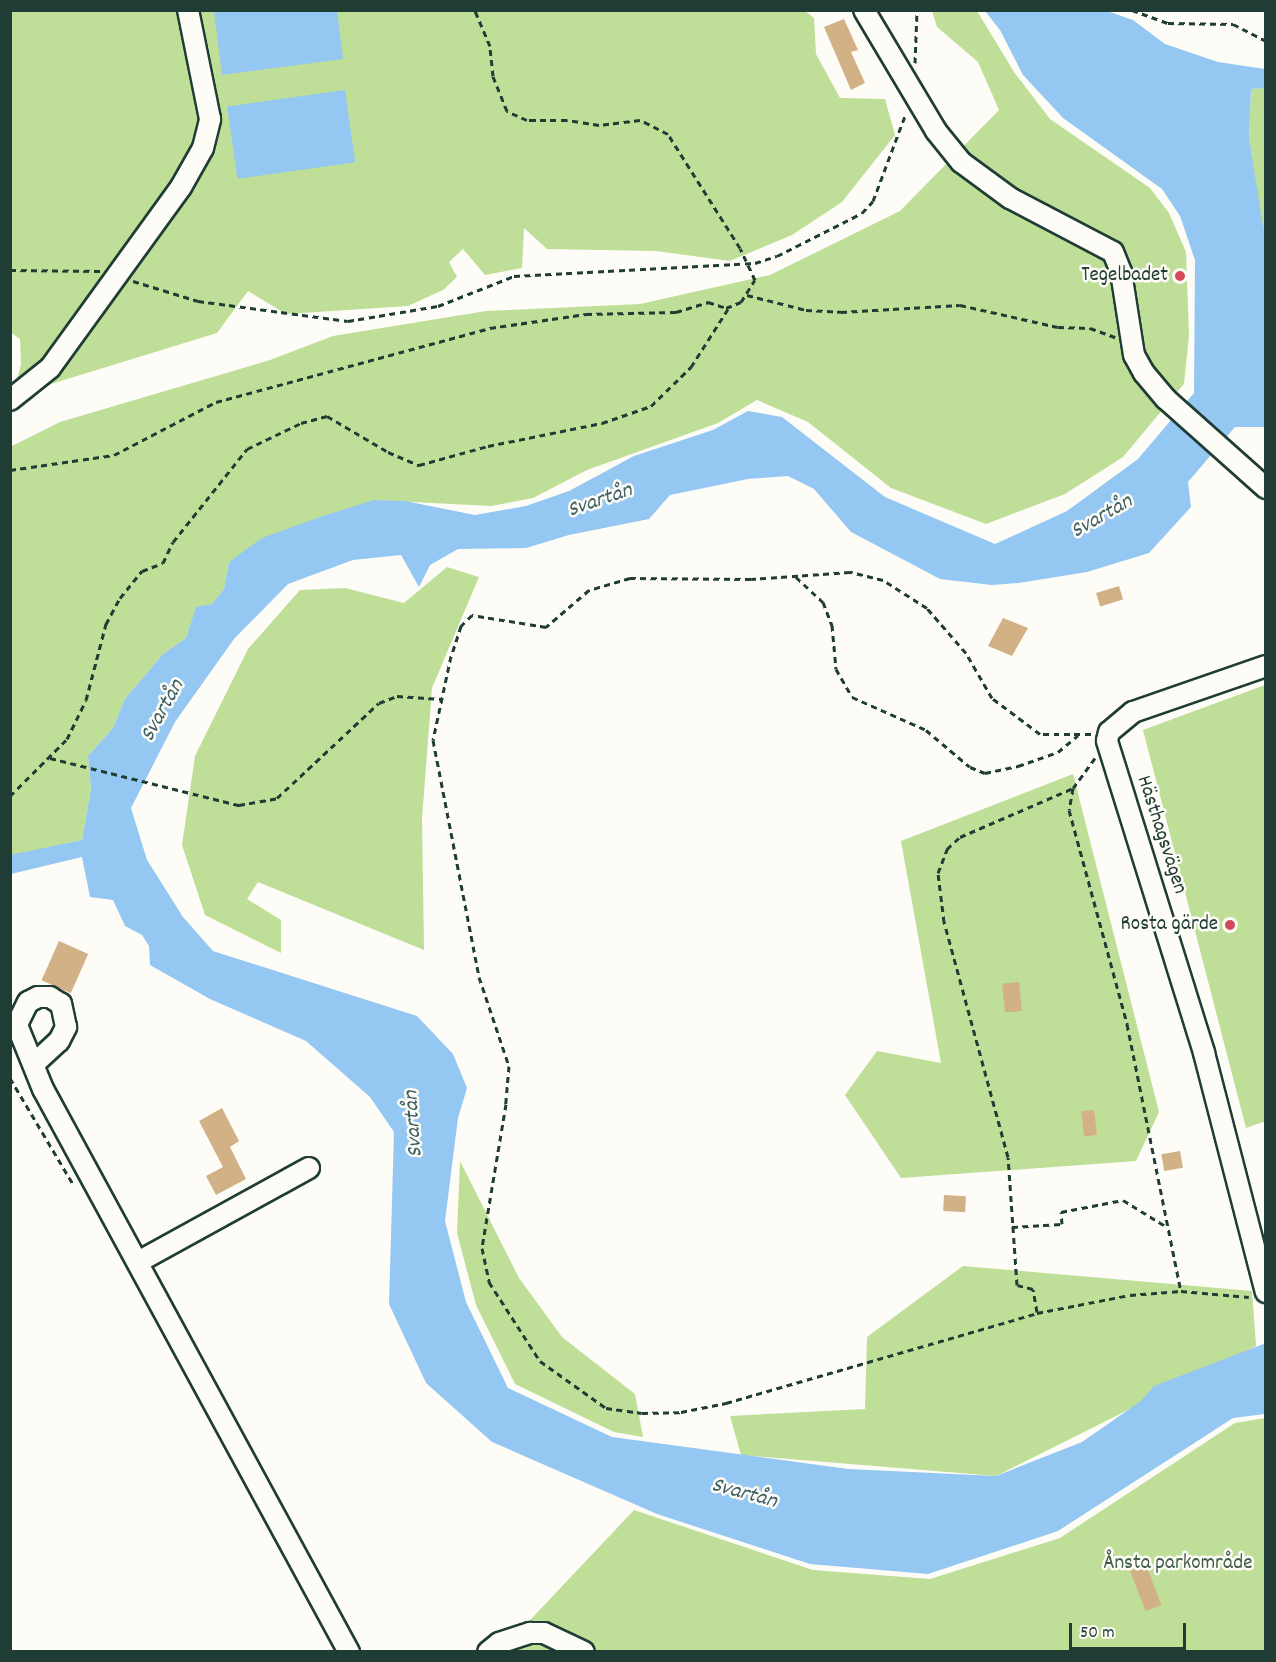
<!DOCTYPE html>
<html>
<head>
<meta charset="utf-8">
<style>
	body { margin:0 }
	#map { position:relative; width:1276px; height:1662px; overflow:hidden; background:#fdfcf7; font-family:Dekko,sans-serif }
	div>[style] { position:absolute }
	[style*='--x'] { left:calc(var(--x)*1px); top:calc(var(--y)*1px); width:calc(var(--w)*1px); rotate:calc(var(--a)*1deg) }
	.green>* { inset:0; background:#bfde97 }
	.water>* { inset:0; background:#94c7f1; transform-origin:0 0 }
	.building>* { inset:0; background:#d3b186; transform-origin:0 0 }
	.path>* { height:3px; margin-top:-1.5px; transform-origin:0; background:repeating-linear-gradient(90deg,#1f3d34 0 6px,transparent 0 10.5px) }
	.roads { filter:drop-shadow(2px 0 #1f3d34) drop-shadow(-2px 0 #1f3d34) drop-shadow(0 2px #1f3d34) drop-shadow(0 -2px #1f3d34) }
	.minor>* { height:20px; margin:-10px; padding:0 10px; transform-origin:10px; border-radius:10px; background:#fdfcf7 }
	.dots>* { width:16px; height:16px; translate:-50% -50%; box-sizing:border-box; border:3px solid #fdfcf7; border-radius:50% }
	span { translate:-50% -50%; white-space:nowrap; text-align:center; line-height:1.15; -webkit-text-stroke:5px #fdfcf7; paint-order:stroke }
	.poi-label { font-size:21px; color:#1f3d34 }
	.right { translate:-100% -50%; text-align:right }
	.street-label { font-size:21px; color:#1f3d34 }
	.park-label { font-size:21px; color:#3f5d48 }
	.water-label { font-size:22px; color:#3c6063; font-style:italic }
	.frame { position:absolute; inset:0; border:12px solid #1f3d34; pointer-events:none }
	.scale { position:absolute; left:1069px; top:1623px; width:117px; height:27px; box-sizing:border-box; border:3px solid #1f3d34; border-top:0; padding-left:8px; font-size:18px; line-height:21px; white-space:nowrap; color:#1f3d34; -webkit-text-stroke:4px #fdfcf7; paint-order:stroke }
</style>
</head>
<body>
<div id="map">
	<div class="green">
		<div style="clip-path:polygon(10px 11px,805px 11px,814px 18px,816px 54px,840px 98px,885px 99px,895px 135px,842px 202px,792px 235px,730px 261px,656px 251px,547px 249px,524px 228px,522px 268px,485px 275px,463px 249px,449px 262px,457px 277px,443px 290px,408px 306px,286px 314px,248px 291px,217px 333px,12px 396px,21px 365px,20px 339px,10px 332px)"></div>
		<div style="clip-path:polygon(932px 11px,977px 11px,1014px 72px,1050px 119px,1150px 188px,1169px 213px,1186px 252px,1189px 335px,1184px 384px,1123px 457px,1065px 494px,986px 524px,891px 488px,808px 422px,757px 400px,718px 423px,587px 470px,533px 498px,491px 506px,374px 500px,229px 562px,224px 589px,212px 604px,196px 608px,186px 638px,163px 654px,125px 699px,113px 728px,88px 756px,91px 789px,82px 840px,11px 856px,10px 447px,60px 422px,270px 360px,333px 336px,486px 311px,640px 304px,770px 275px,900px 211px,999px 110px,978px 62px,937px 27px)"></div>
		<div style="clip-path:polygon(1265px 88px,1265px 245px,1249px 138px,1251px 89px)"></div>
		<div style="clip-path:polygon(447px 567px,479px 577px,432px 688px,422px 819px,424px 950px,258px 882px,247px 899px,281px 920px,281px 953px,205px 915px,182px 845px,195px 756px,248px 649px,300px 590px,345px 588px,404px 603px)"></div>
		<div style="clip-path:polygon(1265px 685px,1266px 1121px,1246px 1128px,1143px 730px)"></div>
		<div style="clip-path:polygon(1073px 774px,1159px 1112px,1136px 1161px,901px 1178px,845px 1095px,877px 1051px,941px 1063px,901px 841px)"></div>
		<div style="clip-path:polygon(460px 1161px,519px 1278px,562px 1337px,635px 1394px,643px 1437px,614px 1432px,515px 1384px,476px 1305px,457px 1233px)"></div>
		<div style="clip-path:polygon(963px 1266px,1252px 1291px,1256px 1346px,996px 1476px,741px 1455px,730px 1416px,865px 1409px,867px 1337px)"></div>
		<div style="clip-path:polygon(1265px 1418px,1265px 1651px,500px 1652px,634px 1510px,813px 1570px,930px 1579px,1060px 1538px,1235px 1423px)"></div>
	</div>
	<div class="water">
		<div style="clip-path:polygon(214px 11px,337px 11px,343px 59px,222px 75px)"></div>
		<div style="clip-path:polygon(985px 11px,1107px 11px,1133px 20px,1165px 44px,1218px 62px,1265px 69px,1265px 88px,1251px 89px,1249px 138px,1266px 245px,1265px 427px,1235px 427px,1188px 482px,1191px 507px,1149px 553px,1087px 572px,1019px 583px,992px 585px,940px 579px,851px 532px,814px 489px,788px 476px,748px 479px,670px 495px,649px 519px,569px 535px,526px 548px,458px 549px,430px 565px,419px 587px,401px 555px,353px 560px,288px 584px,234px 639px,175px 722px,131px 808px,147px 860px,183px 917px,213px 951px,417px 1016px,453px 1054px,467px 1088px,458px 1118px,445px 1221px,466px 1302px,508px 1388px,612px 1437px,848px 1469px,996px 1476px,1082px 1442px,1141px 1401px,1154px 1386px,1266px 1343px,1265px 1414px,1233px 1418px,1058px 1531px,928px 1574px,810px 1564px,657px 1514px,492px 1442px,426px 1383px,389px 1304px,394px 1132px,370px 1097px,306px 1041px,210px 999px,150px 965px,149px 946px,142px 935px,125px 926px,113px 900px,90px 897px,82px 857px,11px 874px,10px 855px,82px 840px,91px 789px,88px 756px,113px 728px,125px 699px,163px 654px,186px 638px,196px 607px,212px 604px,224px 589px,229px 562px,262px 538px,320px 517px,374px 500px,405px 501px,475px 515px,526px 506px,569px 491px,634px 456px,713px 430px,748px 411px,782px 417px,885px 497px,995px 544px,1067px 511px,1138px 459px,1194px 393px,1195px 260px,1180px 216px,1162px 189px,1063px 118px,1023px 75px,1000px 30px)"></div>
		<div style="left:345px;top:90px;width:73px;height:119px;rotate:82deg"></div>
	</div>
	<div class="building">
		<div style="clip-path:polygon(844px 19px,858px 50px,851px 52px,865px 83px,851px 90px,824px 27px)"></div>
		<div style="left:1119px;top:586px;width:14px;height:24px;rotate:73deg"></div>
		<div style="clip-path:polygon(1003px 618px,1028px 628px,1012px 656px,988px 646px)"></div>
		<div style="left:59px;top:941px;width:32px;height:43px;rotate:24deg"></div>
		<div style="left:1019px;top:982px;width:29px;height:17px;rotate:84deg"></div>
		<div style="clip-path:polygon(222px 1108px,239px 1141px,230px 1147px,246px 1179px,216px 1195px,206px 1176px,223px 1167px,199px 1121px)"></div>
		<div style="left:1094px;top:1110px;width:25px;height:13px;rotate:83deg"></div>
		<div style="left:1180px;top:1151px;width:17px;height:19px;rotate:80deg"></div>
		<div style="left:944px;top:1195px;width:22px;height:16px;rotate:3deg"></div>
		<div style="left:1146px;top:1565px;width:43px;height:17px;rotate:69deg"></div>
	</div>
	<div class="path">
		<div style="--x:1132;--y:10;--w:38;--a:20"></div>
		<div style="--x:1168;--y:23;--w:65;--a:0.9"></div>
		<div style="--x:1233;--y:24;--w:37;--a:27"></div>
		<div style="--x:915;--y:63;--w:53;--a:-87.8"></div>
		<div style="--x:10;--y:270;--w:90;--a:0.6"></div>
		<div style="--x:133;--y:281;--w:68;--a:17.1"></div>
		<div style="--x:198;--y:301;--w:151;--a:7.6"></div>
		<div style="--x:348;--y:321;--w:91;--a:-9.5"></div>
		<div style="--x:438;--y:306;--w:82;--a:-21.5"></div>
		<div style="--x:514;--y:276;--w:241;--a:-3.1"></div>
		<div style="--x:755;--y:263;--w:23;--a:-18"></div>
		<div style="--x:777;--y:256;--w:95;--a:-26.8"></div>
		<div style="--x:862;--y:213;--w:16;--a:-47"></div>
		<div style="--x:873;--y:201;--w:94;--a:-69.4"></div>
		<div style="--x:747;--y:295;--w:61;--a:14.3"></div>
		<div style="--x:806;--y:310;--w:35;--a:3"></div>
		<div style="--x:841;--y:312;--w:119;--a:-3.4"></div>
		<div style="--x:960;--y:305;--w:100;--a:12.7"></div>
		<div style="--x:1058;--y:327;--w:32;--a:2"></div>
		<div style="--x:1090;--y:328;--w:27;--a:20"></div>
		<div style="--x:10;--y:470;--w:105;--a:-8.2"></div>
		<div style="--x:114;--y:455;--w:115;--a:-27.5"></div>
		<div style="--x:216;--y:402;--w:284;--a:-15.1"></div>
		<div style="--x:490;--y:328;--w:97;--a:-8.3"></div>
		<div style="--x:586;--y:314;--w:90;--a:-1.3"></div>
		<div style="--x:676;--y:312;--w:34;--a:-17"></div>
		<div style="--x:708;--y:302;--w:19;--a:18"></div>
		<div style="--x:726;--y:308;--w:16;--a:-22"></div>
		<div style="--x:741;--y:302;--w:26;--a:-58"></div>
		<div style="--x:755;--y:280;--w:35;--a:-115"></div>
		<div style="--x:740;--y:248;--w:135;--a:-122.3"></div>
		<div style="--x:668;--y:134;--w:31;--a:-153"></div>
		<div style="--x:640;--y:120;--w:41;--a:173"></div>
		<div style="--x:599;--y:125;--w:32;--a:-171"></div>
		<div style="--x:567;--y:120;--w:40;--a:180"></div>
		<div style="--x:527;--y:120;--w:22;--a:-156"></div>
		<div style="--x:507;--y:111;--w:38;--a:-112"></div>
		<div style="--x:493;--y:76;--w:30;--a:-96"></div>
		<div style="--x:490;--y:46;--w:39;--a:-113"></div>
		<div style="--x:796;--y:577;--w:37;--a:43"></div>
		<div style="--x:823;--y:602;--w:25;--a:69"></div>
		<div style="--x:832;--y:625;--w:44;--a:84.8"></div>
		<div style="--x:836;--y:669;--w:32;--a:60"></div>
		<div style="--x:852;--y:697;--w:81;--a:24"></div>
		<div style="--x:926;--y:730;--w:57;--a:40.1"></div>
		<div style="--x:970;--y:767;--w:16;--a:22"></div>
		<div style="--x:985;--y:773;--w:34;--a:-12"></div>
		<div style="--x:1018;--y:766;--w:42;--a:-19.3"></div>
		<div style="--x:1058;--y:752;--w:26;--a:-40"></div>
		<div style="--x:1091;--y:734;--w:51;--a:180"></div>
		<div style="--x:1040;--y:734;--w:60;--a:-143.1"></div>
		<div style="--x:992;--y:698;--w:52;--a:-120"></div>
		<div style="--x:966;--y:653;--w:60;--a:-130.9"></div>
		<div style="--x:927;--y:608;--w:52;--a:-147.5"></div>
		<div style="--x:883;--y:580;--w:34;--a:-166"></div>
		<div style="--x:850;--y:572;--w:99;--a:176"></div>
		<div style="--x:751;--y:579;--w:121;--a:-179.5"></div>
		<div style="--x:630;--y:578;--w:43;--a:163.7"></div>
		<div style="--x:589;--y:590;--w:57;--a:139.3"></div>
		<div style="--x:546;--y:627;--w:75;--a:-170.8"></div>
		<div style="--x:472;--y:615;--w:16;--a:135"></div>
		<div style="--x:461;--y:626;--w:32;--a:108"></div>
		<div style="--x:451;--y:656;--w:86;--a:102.1"></div>
		<div style="--x:433;--y:740;--w:241;--a:79"></div>
		<div style="--x:479;--y:977;--w:94;--a:71.4"></div>
		<div style="--x:509;--y:1066;--w:38;--a:95"></div>
		<div style="--x:506;--y:1104;--w:146;--a:99.5"></div>
		<div style="--x:482;--y:1248;--w:35;--a:78"></div>
		<div style="--x:489;--y:1282;--w:94;--a:57.2"></div>
		<div style="--x:540;--y:1361;--w:81;--a:35.5"></div>
		<div style="--x:606;--y:1408;--w:36;--a:8"></div>
		<div style="--x:642;--y:1413;--w:39;--a:-1"></div>
		<div style="--x:681;--y:1412;--w:46;--a:-11.3"></div>
		<div style="--x:726;--y:1403;--w:324;--a:-16.1"></div>
		<div style="--x:1037;--y:1313;--w:95;--a:-11"></div>
		<div style="--x:1130;--y:1295;--w:51;--a:-4.5"></div>
		<div style="--x:1181;--y:1291;--w:68;--a:5"></div>
		<div style="--x:50;--y:758;--w:195;--a:14"></div>
		<div style="--x:239;--y:805;--w:39;--a:-10"></div>
		<div style="--x:277;--y:798;--w:139;--a:-43"></div>
		<div style="--x:379;--y:703;--w:19;--a:-21"></div>
		<div style="--x:397;--y:696;--w:44;--a:3.9"></div>
		<div style="--x:1095;--y:758;--w:37;--a:126"></div>
		<div style="--x:1073;--y:788;--w:22;--a:100"></div>
		<div style="--x:1069;--y:810;--w:222;--a:74.8"></div>
		<div style="--x:1127;--y:1024;--w:272;--a:78.6"></div>
		<div style="--x:10;--y:796;--w:81;--a:-45"></div>
		<div style="--x:67;--y:739;--w:43;--a:-64"></div>
		<div style="--x:86;--y:700;--w:79;--a:-75.3"></div>
		<div style="--x:106;--y:624;--w:30;--a:-62"></div>
		<div style="--x:120;--y:598;--w:35;--a:-51"></div>
		<div style="--x:142;--y:571;--w:22;--a:-21"></div>
		<div style="--x:163;--y:563;--w:23;--a:-65"></div>
		<div style="--x:173;--y:542;--w:119;--a:-51.5"></div>
		<div style="--x:247;--y:449;--w:60;--a:-25.7"></div>
		<div style="--x:301;--y:423;--w:27;--a:-15"></div>
		<div style="--x:327;--y:416;--w:71;--a:30.5"></div>
		<div style="--x:388;--y:452;--w:34;--a:23"></div>
		<div style="--x:419;--y:465;--w:72;--a:-15.4"></div>
		<div style="--x:488;--y:446;--w:116;--a:-11.4"></div>
		<div style="--x:602;--y:423;--w:52;--a:-19.1"></div>
		<div style="--x:651;--y:406;--w:56;--a:-44.3"></div>
		<div style="--x:691;--y:367;--w:69;--a:-57.5"></div>
		<div style="--x:10;--y:1078;--w:123;--a:59.3"></div>
		<div style="--x:1012;--y:1227;--w:50;--a:-3.4"></div>
		<div style="--x:1062;--y:1224;--w:12;--a:-95"></div>
		<div style="--x:1061;--y:1212;--w:63;--a:-11"></div>
		<div style="--x:1123;--y:1200;--w:52;--a:31.5"></div>
		<div style="--x:1037;--y:1312;--w:23;--a:-100"></div>
		<div style="--x:1033;--y:1289;--w:16;--a:-166"></div>
		<div style="--x:1017;--y:1285;--w:128;--a:-94"></div>
		<div style="--x:1008;--y:1157;--w:244;--a:-105.2"></div>
		<div style="--x:944;--y:922;--w:49;--a:-97"></div>
		<div style="--x:938;--y:873;--w:26;--a:-69"></div>
		<div style="--x:947;--y:849;--w:18;--a:-43"></div>
		<div style="--x:960;--y:837;--w:123;--a:-23.4"></div>
	</div>
	<div class="roads">
		<div class="minor">
			<div style="--x:864;--y:10;--w:141;--a:59.2"></div>
			<div style="--x:936;--y:131;--w:40;--a:51"></div>
			<div style="--x:961;--y:162;--w:61;--a:36.3"></div>
			<div style="--x:1010;--y:198;--w:116;--a:27.7"></div>
			<div style="--x:1113;--y:252;--w:22;--a:68"></div>
			<div style="--x:1121;--y:272;--w:84;--a:81.1"></div>
			<div style="--x:1134;--y:355;--w:21;--a:61"></div>
			<div style="--x:1144;--y:373;--w:34;--a:50"></div>
			<div style="--x:1166;--y:399;--w:134;--a:41.7"></div>
			<div style="--x:10;--y:400;--w:51;--a:-38.7"></div>
			<div style="--x:50;--y:368;--w:223;--a:-54.1"></div>
			<div style="--x:181;--y:187;--w:45;--a:-60.6"></div>
			<div style="--x:203;--y:148;--w:30;--a:-76"></div>
			<div style="--x:210;--y:119;--w:111;--a:-101.4"></div>
			<div style="--x:1266;--y:666;--w:141;--a:160.9"></div>
			<div style="--x:1133;--y:712;--w:31;--a:140"></div>
			<div style="--x:1109;--y:732;--w:9;--a:103"></div>
			<div style="--x:1107;--y:741;--w:327;--a:72.7"></div>
			<div style="--x:1204;--y:1053;--w:247;--a:75.5"></div>
			<div style="--x:34;--y:1064;--w:34;--a:-43"></div>
			<div style="--x:59;--y:1041;--w:16;--a:-63"></div>
			<div style="--x:66;--y:1027;--w:24;--a:-102"></div>
			<div style="--x:61;--y:1004;--w:13;--a:-148"></div>
			<div style="--x:50;--y:997;--w:12;--a:180"></div>
			<div style="--x:38;--y:997;--w:11;--a:153"></div>
			<div style="--x:28;--y:1002;--w:25;--a:116"></div>
			<div style="--x:17;--y:1025;--w:69;--a:67.9"></div>
			<div style="--x:43;--y:1089;--w:641;--a:61.48"></div>
			<div style="--x:138;--y:1262;--w:195;--a:-28.8"></div>
			<div style="--x:488;--y:1652;--w:14;--a:-39"></div>
			<div style="--x:499;--y:1643;--w:33;--a:-18"></div>
			<div style="--x:530;--y:1633;--w:14;--a:0"></div>
			<div style="--x:544;--y:1633;--w:44;--a:25.4"></div>
		</div>
	</div>
	<div class="dots">
		<div style="left:1180px;top:276px;background:#d1495b"></div>
		<div style="left:1230px;top:925px;background:#d1495b"></div>
	</div>
	<div class="poi-label">
		<span class="right" style="left:1168px;top:276px">Tegelbadet</span>
		<span class="right" style="left:1218px;top:925px">Rosta gärde</span>
	</div>
	<div class="street-label">
		<span style="left:1161px;top:835px;rotate:72deg">Hästhagsvägen</span>
	</div>
	<div class="park-label">
		<span style="left:1178px;top:1564px">Ånsta parkområde</span>
	</div>
	<div class="water-label">
		<span style="left:600px;top:501px;rotate:-19deg">Svartån</span>
		<span style="left:1102px;top:517px;rotate:-30deg">Svartån</span>
		<span style="left:163px;top:711px;rotate:-61deg">Svartån</span>
		<span style="left:414px;top:1124px;rotate:-94deg">Svartån</span>
		<span style="left:744px;top:1494px;rotate:15deg">Svartån</span>
	</div>
	<div class="frame"></div>
	<div class="scale">50 m</div>
</div>
</body>
</html>
